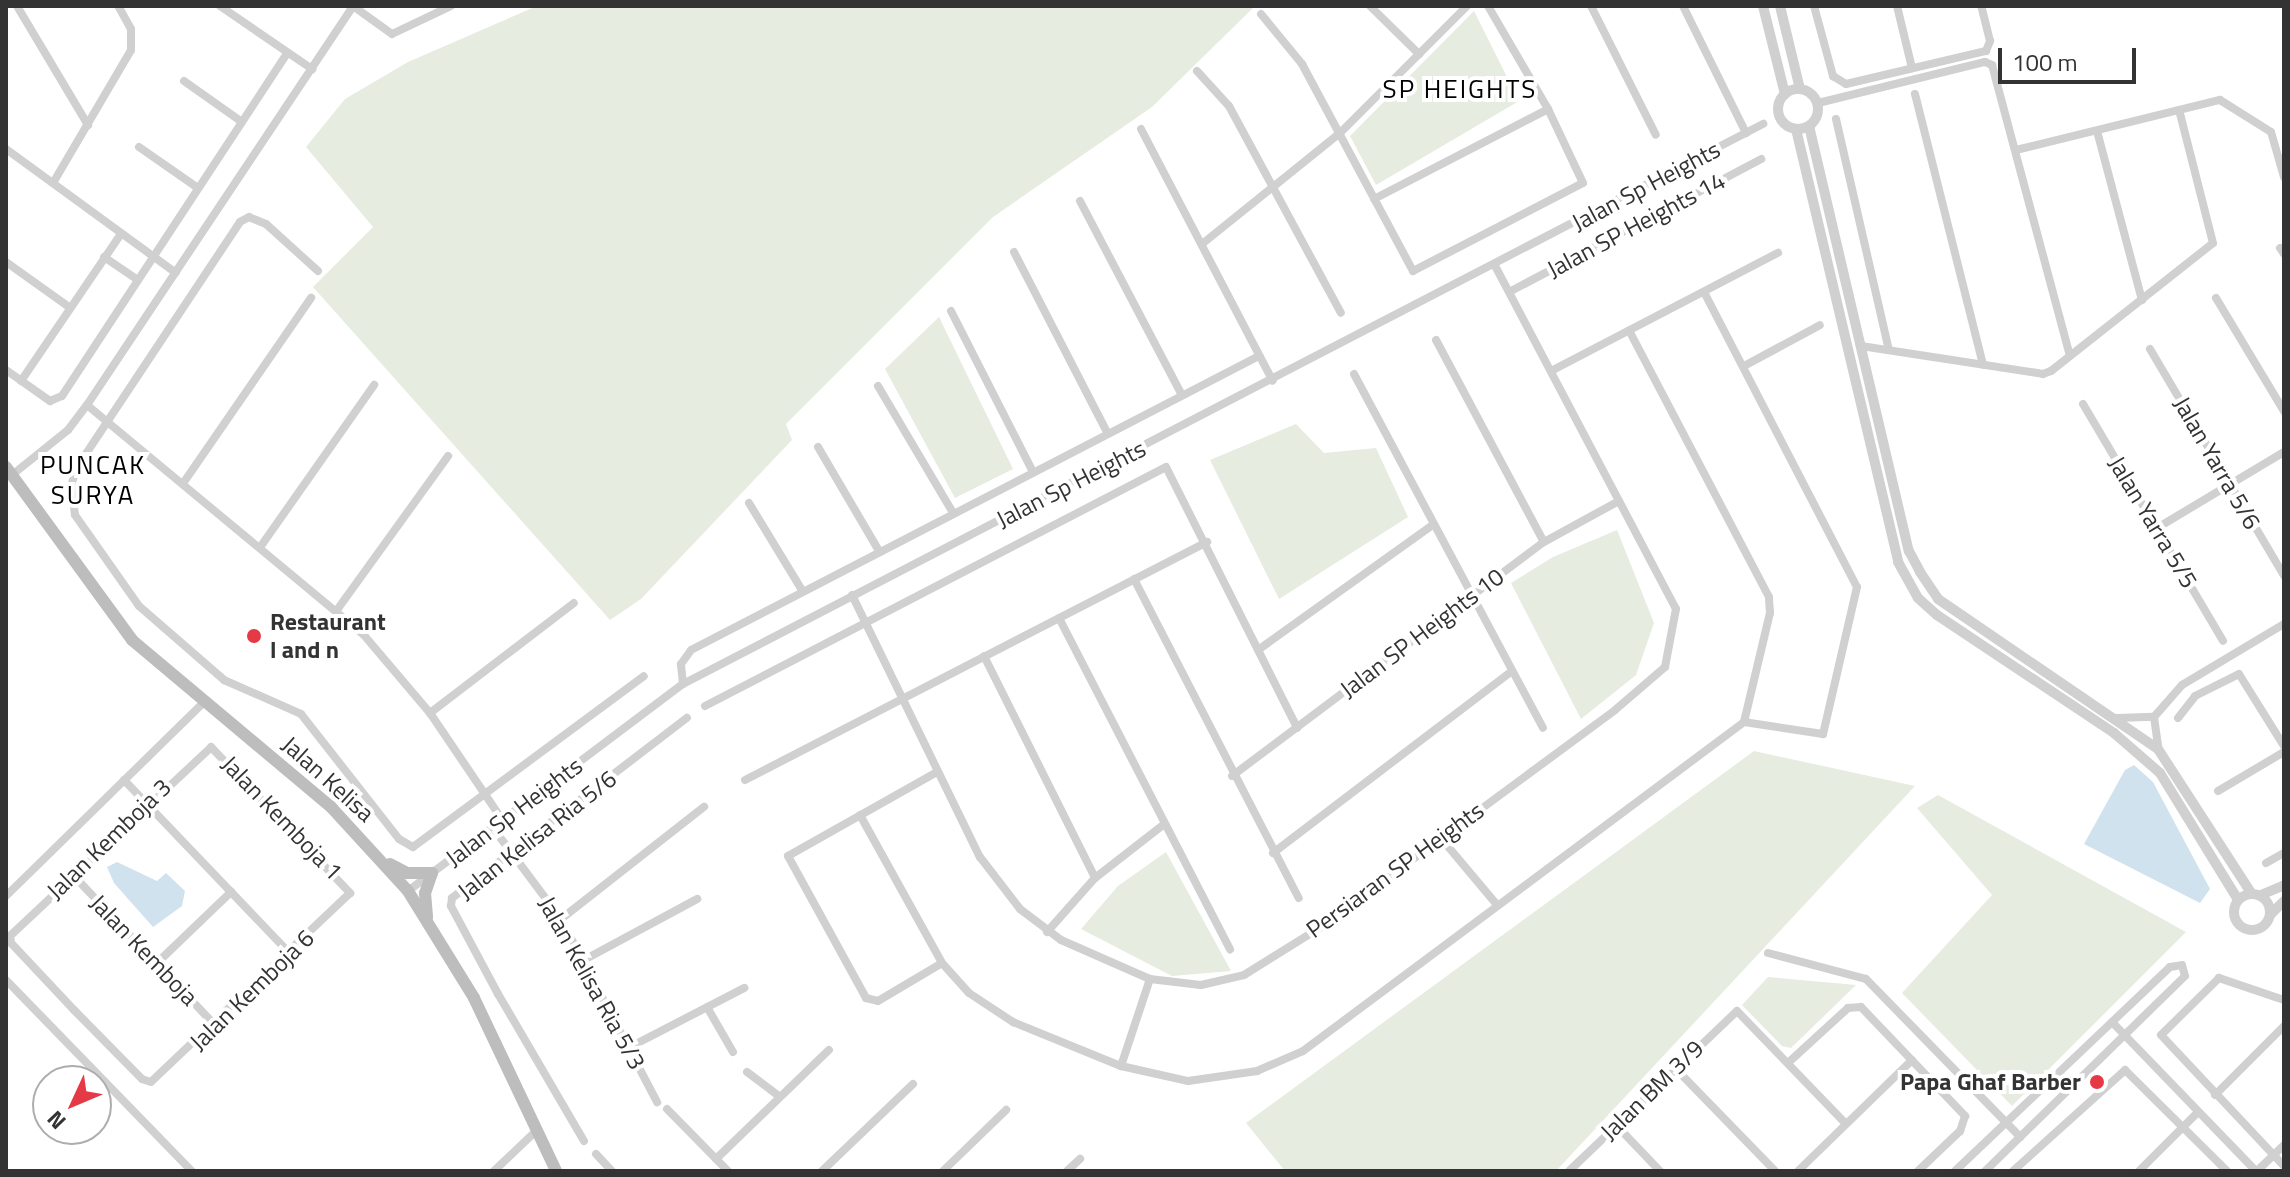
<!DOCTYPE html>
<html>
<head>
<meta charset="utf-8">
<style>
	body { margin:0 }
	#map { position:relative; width:2290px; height:1177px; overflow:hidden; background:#fff; font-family:"Titillium Web",sans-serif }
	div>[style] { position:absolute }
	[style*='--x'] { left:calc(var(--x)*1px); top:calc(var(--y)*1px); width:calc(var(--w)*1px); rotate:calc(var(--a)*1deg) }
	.green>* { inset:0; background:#e6ecdf }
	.water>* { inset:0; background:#cfe2ee }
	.minor>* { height:8px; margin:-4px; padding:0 4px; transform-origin:4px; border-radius:4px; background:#d0d0d0 }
	.tertiary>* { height:10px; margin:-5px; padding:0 5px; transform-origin:5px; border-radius:5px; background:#d0d0d0 }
	.tertiary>.ring { margin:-5px; padding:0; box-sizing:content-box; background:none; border:10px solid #d0d0d0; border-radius:50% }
	.secondary>* { height:12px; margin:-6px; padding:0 6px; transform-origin:6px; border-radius:6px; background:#bdbdbd }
	.dots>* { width:22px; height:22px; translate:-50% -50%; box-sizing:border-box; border:4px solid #fff; border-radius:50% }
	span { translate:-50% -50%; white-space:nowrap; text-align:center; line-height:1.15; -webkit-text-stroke:8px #fff; paint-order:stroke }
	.street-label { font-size:24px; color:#333 }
	.poi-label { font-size:24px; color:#333; font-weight:700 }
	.left { translate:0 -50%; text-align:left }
	.right { translate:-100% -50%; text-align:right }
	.neighbourhood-label { font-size:26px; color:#000; letter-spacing:2px }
	.frame { position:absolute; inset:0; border:8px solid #333; pointer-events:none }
	.north { position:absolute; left:32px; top:1065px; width:80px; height:80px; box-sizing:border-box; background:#fff; border:2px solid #adadad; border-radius:50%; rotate:226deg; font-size:22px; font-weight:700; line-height:32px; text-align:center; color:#333 }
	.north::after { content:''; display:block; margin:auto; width:28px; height:36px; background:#e63946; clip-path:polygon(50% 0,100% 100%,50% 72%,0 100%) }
	.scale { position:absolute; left:1998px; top:48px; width:138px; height:36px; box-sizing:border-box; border:4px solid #333; border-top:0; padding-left:10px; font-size:24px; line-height:28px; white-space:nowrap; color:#333; -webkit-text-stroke:6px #fff; paint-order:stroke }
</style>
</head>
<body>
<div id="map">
	<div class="green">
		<div style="clip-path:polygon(537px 6px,1255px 6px,1152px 107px,993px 217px,786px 424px,792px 440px,641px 599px,610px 620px,313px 287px,373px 227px,306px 147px,345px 99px,408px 62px)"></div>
		<div style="clip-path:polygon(1474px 11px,1519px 101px,1376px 185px,1350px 136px)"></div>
		<div style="clip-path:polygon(939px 317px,1013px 469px,955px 498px,885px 369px)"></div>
		<div style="clip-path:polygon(1296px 424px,1324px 453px,1376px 448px,1408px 517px,1279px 599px,1210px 460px)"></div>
		<div style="clip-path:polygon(1617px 530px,1654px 623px,1636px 675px,1581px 719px,1511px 583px,1553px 557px)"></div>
		<div style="clip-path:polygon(1754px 751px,1915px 786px,1556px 1171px,1285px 1171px,1246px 1123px)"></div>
		<div style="clip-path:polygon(1938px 795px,2186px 932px,2012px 1106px,1902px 993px,1992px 895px,1917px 808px)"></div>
		<div style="clip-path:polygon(1166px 852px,1231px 971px,1172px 976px,1081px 929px,1118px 886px)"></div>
		<div style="clip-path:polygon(1768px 977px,1856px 985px,1791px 1048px,1782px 1046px,1742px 1005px)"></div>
	</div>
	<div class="water">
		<div style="clip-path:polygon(2134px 765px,2153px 782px,2210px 889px,2200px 903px,2084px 844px,2125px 770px)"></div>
		<div style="clip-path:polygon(117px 862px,157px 881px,166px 873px,185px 891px,182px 906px,153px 927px,114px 883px,107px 867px)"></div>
	</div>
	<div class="minor">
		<div style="--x:17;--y:6;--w:139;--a:59.2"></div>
		<div style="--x:220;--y:6;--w:112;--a:34.4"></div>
		<div style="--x:353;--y:6;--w:48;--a:35.7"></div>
		<div style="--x:392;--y:34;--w:65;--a:-25.4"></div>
		<div style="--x:1370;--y:6;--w:69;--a:44.4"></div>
		<div style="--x:1591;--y:6;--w:144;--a:63.3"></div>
		<div style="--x:1683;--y:6;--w:142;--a:63.6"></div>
		<div style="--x:1814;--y:6;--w:73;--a:74.8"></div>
		<div style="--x:1833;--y:76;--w:15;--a:32"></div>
		<div style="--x:1846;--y:84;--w:144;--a:-13.3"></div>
		<div style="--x:1986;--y:51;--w:11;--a:-68"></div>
		<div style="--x:1990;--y:41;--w:36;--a:-104"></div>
		<div style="--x:1897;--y:6;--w:64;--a:76.4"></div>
		<div style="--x:1261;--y:14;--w:65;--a:50.6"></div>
		<div style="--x:1302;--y:64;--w:235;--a:61.8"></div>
		<div style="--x:1413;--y:271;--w:191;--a:-27.4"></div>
		<div style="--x:1583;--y:183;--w:82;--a:-115.3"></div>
		<div style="--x:1548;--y:109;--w:119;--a:-120.2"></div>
		<div style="--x:1197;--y:71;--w:47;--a:47.6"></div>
		<div style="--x:1229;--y:106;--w:235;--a:61.6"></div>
		<div style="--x:184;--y:81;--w:71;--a:35.3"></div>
		<div style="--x:1915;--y:94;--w:279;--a:75.9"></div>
		<div style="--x:1818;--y:103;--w:172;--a:-13.8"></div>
		<div style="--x:1985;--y:62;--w:8;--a:23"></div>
		<div style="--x:1992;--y:65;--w:301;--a:75"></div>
		<div style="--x:1836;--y:119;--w:237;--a:77.1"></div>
		<div style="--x:1141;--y:129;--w:284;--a:62.4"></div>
		<div style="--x:2097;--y:131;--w:175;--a:75.1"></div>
		<div style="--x:139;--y:147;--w:72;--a:34.8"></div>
		<div style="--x:6;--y:149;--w:210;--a:36.1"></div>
		<div style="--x:2016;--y:150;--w:210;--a:-13.8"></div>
		<div style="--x:2220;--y:100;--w:60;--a:32.1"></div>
		<div style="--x:2271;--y:132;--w:47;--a:73.9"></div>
		<div style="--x:53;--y:183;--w:154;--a:-59.6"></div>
		<div style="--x:131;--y:50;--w:21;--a:-90"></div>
		<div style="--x:131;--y:29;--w:26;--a:-119"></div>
		<div style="--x:1374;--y:199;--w:196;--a:-27.3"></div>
		<div style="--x:1080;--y:201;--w:217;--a:62.3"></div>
		<div style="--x:1202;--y:244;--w:176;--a:-38.8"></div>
		<div style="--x:1339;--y:134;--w:181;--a:-45"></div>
		<div style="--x:2280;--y:248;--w:7;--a:56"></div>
		<div style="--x:1014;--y:252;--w:203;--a:62.7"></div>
		<div style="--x:104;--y:257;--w:41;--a:34.1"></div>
		<div style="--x:6;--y:262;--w:77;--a:35.5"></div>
		<div style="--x:318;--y:271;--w:70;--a:-137.9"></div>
		<div style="--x:266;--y:224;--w:18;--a:-158"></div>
		<div style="--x:249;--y:217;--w:10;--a:151"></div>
		<div style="--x:240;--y:222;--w:296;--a:123.6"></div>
		<div style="--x:76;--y:469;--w:18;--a:106"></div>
		<div style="--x:71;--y:486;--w:29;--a:82"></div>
		<div style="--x:75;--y:515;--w:111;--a:54.9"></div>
		<div style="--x:139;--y:606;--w:113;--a:41"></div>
		<div style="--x:224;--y:680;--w:84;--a:23.8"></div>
		<div style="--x:301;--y:714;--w:159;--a:51.9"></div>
		<div style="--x:399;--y:839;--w:16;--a:30"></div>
		<div style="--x:413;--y:847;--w:287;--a:-36.5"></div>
		<div style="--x:1511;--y:291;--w:283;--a:-27.8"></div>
		<div style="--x:1704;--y:292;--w:332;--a:62.6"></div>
		<div style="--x:1857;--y:587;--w:151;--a:103"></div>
		<div style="--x:1823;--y:734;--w:80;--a:-171.4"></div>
		<div style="--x:2216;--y:298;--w:132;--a:59"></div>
		<div style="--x:951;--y:311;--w:178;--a:63"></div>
		<div style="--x:1436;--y:340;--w:229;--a:61.9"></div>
		<div style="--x:1861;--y:346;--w:184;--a:8.7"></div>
		<div style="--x:2043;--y:374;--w:9;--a:-21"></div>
		<div style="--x:2051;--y:371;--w:206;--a:-38.3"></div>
		<div style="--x:2213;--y:243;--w:137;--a:-104.3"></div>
		<div style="--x:2150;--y:349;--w:264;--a:59.4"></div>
		<div style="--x:1744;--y:366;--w:86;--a:-28.3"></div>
		<div style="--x:6;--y:370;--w:54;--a:35.2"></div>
		<div style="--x:50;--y:401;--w:13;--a:-23"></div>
		<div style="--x:62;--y:396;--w:410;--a:-56.7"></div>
		<div style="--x:1551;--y:371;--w:256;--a:-27.5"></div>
		<div style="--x:1354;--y:374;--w:401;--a:61.9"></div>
		<div style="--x:21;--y:381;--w:178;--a:-55.8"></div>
		<div style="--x:878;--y:386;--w:147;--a:59.4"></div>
		<div style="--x:2083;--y:404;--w:275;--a:59.4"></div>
		<div style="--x:87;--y:405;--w:359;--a:39.7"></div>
		<div style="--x:363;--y:634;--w:104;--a:49.7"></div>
		<div style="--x:430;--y:713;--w:130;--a:55.9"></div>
		<div style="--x:818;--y:447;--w:121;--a:59.6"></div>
		<div style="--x:12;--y:475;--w:72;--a:-38.8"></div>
		<div style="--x:68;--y:430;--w:31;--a:-53"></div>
		<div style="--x:87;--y:405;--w:480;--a:-56.3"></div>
		<div style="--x:184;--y:482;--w:224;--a:-55.4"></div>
		<div style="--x:749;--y:503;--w:102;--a:58.7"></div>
		<div style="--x:2157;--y:528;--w:148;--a:-30.9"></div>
		<div style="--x:261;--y:546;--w:197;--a:-54.9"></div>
		<div style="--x:1134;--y:579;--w:359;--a:62.7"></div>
		<div style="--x:852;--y:595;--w:292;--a:64"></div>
		<div style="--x:980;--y:857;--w:66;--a:52.4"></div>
		<div style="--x:1020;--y:909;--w:51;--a:37.1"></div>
		<div style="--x:1061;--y:940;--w:97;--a:23.7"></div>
		<div style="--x:1150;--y:979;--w:51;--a:6.7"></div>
		<div style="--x:1201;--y:985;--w:44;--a:-13.1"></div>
		<div style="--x:1244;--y:975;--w:91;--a:-31.9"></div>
		<div style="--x:1321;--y:927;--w:365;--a:-36.4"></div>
		<div style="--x:1615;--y:710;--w:66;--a:-40.7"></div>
		<div style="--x:1665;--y:667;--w:59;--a:-79.3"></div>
		<div style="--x:1676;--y:609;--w:389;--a:-117.8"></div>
		<div style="--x:337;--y:610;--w:190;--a:-54.2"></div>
		<div style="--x:1059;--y:618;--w:373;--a:62.7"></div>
		<div style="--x:1258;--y:650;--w:216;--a:-35.6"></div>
		<div style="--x:984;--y:656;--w:248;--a:63.4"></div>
		<div style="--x:683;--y:684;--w:20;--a:-96"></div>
		<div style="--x:681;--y:664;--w:17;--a:-54"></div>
		<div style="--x:691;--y:650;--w:640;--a:-27.37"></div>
		<div style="--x:705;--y:706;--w:519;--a:-27.4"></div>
		<div style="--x:1166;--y:467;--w:292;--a:63.3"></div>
		<div style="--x:430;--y:713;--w:181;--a:-37.4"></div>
		<div style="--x:2154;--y:717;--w:34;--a:82"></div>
		<div style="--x:2117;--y:718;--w:37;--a:-2"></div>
		<div style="--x:2154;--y:717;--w:43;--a:-48.8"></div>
		<div style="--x:2182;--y:685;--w:119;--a:-30.9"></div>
		<div style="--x:2178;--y:718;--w:28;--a:-52"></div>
		<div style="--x:2195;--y:696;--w:49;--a:-26.6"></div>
		<div style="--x:2239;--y:674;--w:85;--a:58"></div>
		<div style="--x:211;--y:747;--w:202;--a:46.4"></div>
		<div style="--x:350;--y:893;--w:274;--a:136.5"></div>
		<div style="--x:151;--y:1082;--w:9;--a:-162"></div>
		<div style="--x:142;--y:1079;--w:97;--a:-134.6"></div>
		<div style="--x:74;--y:1010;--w:92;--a:-133.2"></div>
		<div style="--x:11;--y:943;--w:7;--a:-98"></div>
		<div style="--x:10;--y:936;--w:276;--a:-43.2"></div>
		<div style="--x:937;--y:772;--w:171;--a:150.6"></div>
		<div style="--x:788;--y:856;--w:162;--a:61.2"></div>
		<div style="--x:866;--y:998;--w:12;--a:14"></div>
		<div style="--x:878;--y:1001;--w:74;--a:-30.7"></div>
		<div style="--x:1232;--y:776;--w:390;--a:-36.9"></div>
		<div style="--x:1544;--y:542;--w:85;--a:-28.7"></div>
		<div style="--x:124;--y:780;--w:240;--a:46.3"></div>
		<div style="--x:745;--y:780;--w:520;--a:-27.26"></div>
		<div style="--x:2218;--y:791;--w:77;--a:-30.6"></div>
		<div style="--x:860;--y:815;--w:169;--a:61"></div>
		<div style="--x:942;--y:963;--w:40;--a:48"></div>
		<div style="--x:969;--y:993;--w:53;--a:33.4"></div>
		<div style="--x:1013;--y:1022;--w:117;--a:22.2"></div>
		<div style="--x:1121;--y:1066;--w:69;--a:12.6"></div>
		<div style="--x:1188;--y:1081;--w:70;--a:-8.2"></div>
		<div style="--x:1257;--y:1071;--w:50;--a:-23.5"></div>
		<div style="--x:1303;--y:1051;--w:550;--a:-36.72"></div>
		<div style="--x:1744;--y:722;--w:112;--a:-76.6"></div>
		<div style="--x:1770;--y:613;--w:16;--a:-94"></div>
		<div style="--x:1769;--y:597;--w:301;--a:-117.7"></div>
		<div style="--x:493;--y:828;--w:114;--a:53.2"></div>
		<div style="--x:561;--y:919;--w:207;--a:62.3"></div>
		<div style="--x:1440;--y:837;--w:89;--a:50"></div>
		<div style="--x:1273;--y:853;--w:299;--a:-37.3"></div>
		<div style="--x:2266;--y:863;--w:21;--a:-29"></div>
		<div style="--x:73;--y:875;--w:207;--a:46.6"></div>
		<div style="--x:408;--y:891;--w:344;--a:-37"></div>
		<div style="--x:683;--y:684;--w:1217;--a:-27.41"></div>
		<div style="--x:6;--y:896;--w:276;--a:-44.4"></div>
		<div style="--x:561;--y:919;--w:182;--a:-38.1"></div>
		<div style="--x:1047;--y:932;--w:72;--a:-48.4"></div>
		<div style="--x:1095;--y:878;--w:86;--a:-37.9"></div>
		<div style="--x:1768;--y:953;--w:101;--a:14.9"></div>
		<div style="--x:1866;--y:979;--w:221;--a:45.7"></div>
		<div style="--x:582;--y:961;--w:131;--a:-28.3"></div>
		<div style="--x:157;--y:963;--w:103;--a:-43.8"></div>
		<div style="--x:6;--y:980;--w:267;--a:45.8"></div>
		<div style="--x:2284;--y:1000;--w:69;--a:-161.3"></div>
		<div style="--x:2219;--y:978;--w:81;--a:135.5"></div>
		<div style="--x:2161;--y:1035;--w:180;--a:46.8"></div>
		<div style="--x:707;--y:1007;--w:52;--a:60"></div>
		<div style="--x:2112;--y:1022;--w:207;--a:46"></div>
		<div style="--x:628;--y:1048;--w:131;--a:-27.3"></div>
		<div style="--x:1789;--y:1062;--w:80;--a:-42.5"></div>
		<div style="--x:1848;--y:1008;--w:13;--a:-4"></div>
		<div style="--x:1861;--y:1007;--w:151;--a:46.3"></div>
		<div style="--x:1965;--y:1116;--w:16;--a:108"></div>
		<div style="--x:1960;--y:1131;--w:58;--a:136.4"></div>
		<div style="--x:1121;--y:1066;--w:92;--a:-71.6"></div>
		<div style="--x:1675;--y:1068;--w:144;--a:45.8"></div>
		<div style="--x:747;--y:1072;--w:41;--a:37.1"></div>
		<div style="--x:2215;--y:1095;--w:98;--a:-45"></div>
		<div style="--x:667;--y:1109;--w:87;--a:45.5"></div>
		<div style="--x:1616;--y:1125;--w:64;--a:46.3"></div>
		<div style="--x:584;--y:1141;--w:170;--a:-120.3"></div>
		<div style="--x:498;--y:994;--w:100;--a:-118.1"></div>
		<div style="--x:451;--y:906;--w:8;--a:-83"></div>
		<div style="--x:452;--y:898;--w:296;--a:-37.5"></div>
		<div style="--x:596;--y:1154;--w:23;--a:47"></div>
		<div style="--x:716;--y:1159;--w:157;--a:-44"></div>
		<div style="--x:494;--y:1171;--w:57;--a:-43.6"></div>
		<div style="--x:822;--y:1171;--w:126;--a:-43.7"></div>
		<div style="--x:943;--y:1171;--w:88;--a:-44.1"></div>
		<div style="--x:1067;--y:1171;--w:18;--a:-43"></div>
		<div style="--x:1569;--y:1171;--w:232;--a:-43.6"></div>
		<div style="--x:1737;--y:1011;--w:157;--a:46"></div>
		<div style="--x:1798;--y:1171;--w:159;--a:-44.2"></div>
		<div style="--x:1955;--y:1171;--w:296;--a:-43.5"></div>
		<div style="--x:2170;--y:967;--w:12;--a:-9"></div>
		<div style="--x:2182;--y:965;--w:11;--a:75"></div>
		<div style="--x:2185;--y:976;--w:279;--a:135.7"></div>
		<div style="--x:2013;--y:1171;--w:151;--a:-42"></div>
		<div style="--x:2125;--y:1070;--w:144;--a:44.7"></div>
		<div style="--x:2139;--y:1171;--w:83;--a:-45"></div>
		<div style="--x:2257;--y:1171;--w:37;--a:-44"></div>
	</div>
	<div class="tertiary">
		<div style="--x:1763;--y:6;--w:91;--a:76"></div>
		<div style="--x:1780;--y:6;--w:85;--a:76.5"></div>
		<div class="ring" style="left:1778px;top:89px;width:30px;height:30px"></div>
		<div style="--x:1809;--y:126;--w:437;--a:76.8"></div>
		<div style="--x:1909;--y:551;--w:24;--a:62"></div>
		<div style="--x:1920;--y:572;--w:32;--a:56"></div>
		<div style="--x:1938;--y:599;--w:266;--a:34.3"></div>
		<div style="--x:2158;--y:749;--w:171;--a:57.1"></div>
		<div style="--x:1796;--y:129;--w:445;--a:76.7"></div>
		<div style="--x:1898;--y:562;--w:41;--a:60.9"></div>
		<div style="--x:1918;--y:598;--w:25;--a:42"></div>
		<div style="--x:1937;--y:615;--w:213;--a:33.7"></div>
		<div style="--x:2114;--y:733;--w:61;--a:41"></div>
		<div style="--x:2160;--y:773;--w:149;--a:58.4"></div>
		<div class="ring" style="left:2234px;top:894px;width:26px;height:26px"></div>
		<div style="--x:2261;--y:895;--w:25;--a:-23"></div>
		<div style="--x:2271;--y:914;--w:18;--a:-45"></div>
	</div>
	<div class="secondary">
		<div style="--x:6;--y:467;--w:214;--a:53.9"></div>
		<div style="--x:132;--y:640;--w:260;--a:40"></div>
		<div style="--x:331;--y:807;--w:114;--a:47.5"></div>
		<div style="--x:408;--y:891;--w:126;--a:58.3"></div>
		<div style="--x:474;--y:998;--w:191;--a:64.6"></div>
		<div style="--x:390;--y:864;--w:19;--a:28"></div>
		<div style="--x:407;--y:873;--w:25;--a:0"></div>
		<div style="--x:432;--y:873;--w:21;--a:109"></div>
		<div style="--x:425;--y:893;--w:24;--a:85"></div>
	</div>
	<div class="dots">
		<div style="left:254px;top:636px;background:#e63946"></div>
		<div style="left:2097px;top:1082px;background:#e63946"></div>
	</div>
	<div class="street-label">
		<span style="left:1646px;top:186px;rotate:-28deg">Jalan Sp Heights</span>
		<span style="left:1636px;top:225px;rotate:-28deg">Jalan SP Heights 14</span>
		<span style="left:2217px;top:463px;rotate:60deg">Jalan Yarra 5/6</span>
		<span style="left:1071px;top:484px;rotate:-27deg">Jalan Sp Heights</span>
		<span style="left:2153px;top:522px;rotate:59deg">Jalan Yarra 5/5</span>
		<span style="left:1422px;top:633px;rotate:-37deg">Jalan SP Heights 10</span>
		<span style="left:328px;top:779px;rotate:42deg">Jalan Kelisa</span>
		<span style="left:514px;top:812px;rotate:-37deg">Jalan Sp Heights</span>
		<span style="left:282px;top:818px;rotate:46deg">Jalan Kemboja 1</span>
		<span style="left:537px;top:835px;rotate:-38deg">Jalan Kelisa Ria 5/6</span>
		<span style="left:109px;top:839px;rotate:-44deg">Jalan Kemboja 3</span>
		<span style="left:1395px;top:870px;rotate:-36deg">Persiaran SP Heights</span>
		<span style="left:144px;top:950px;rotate:46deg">Jalan Kemboja</span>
		<span style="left:592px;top:983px;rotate:61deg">Jalan Kelisa Ria 5/3</span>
		<span style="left:252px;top:990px;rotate:-44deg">Jalan Kemboja 6</span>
		<span style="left:1652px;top:1090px;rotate:-44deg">Jalan BM 3/9</span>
	</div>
	<div class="poi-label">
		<span class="left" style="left:270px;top:636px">Restaurant<br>l and n</span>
		<span class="right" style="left:2081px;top:1082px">Papa Ghaf Barber</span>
	</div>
	<div class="neighbourhood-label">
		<span style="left:1460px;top:89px">SP HEIGHTS</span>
		<span style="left:93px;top:480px">PUNCAK<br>SURYA</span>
	</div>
	<div class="frame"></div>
	<div class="north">N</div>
	<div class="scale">100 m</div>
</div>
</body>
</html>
